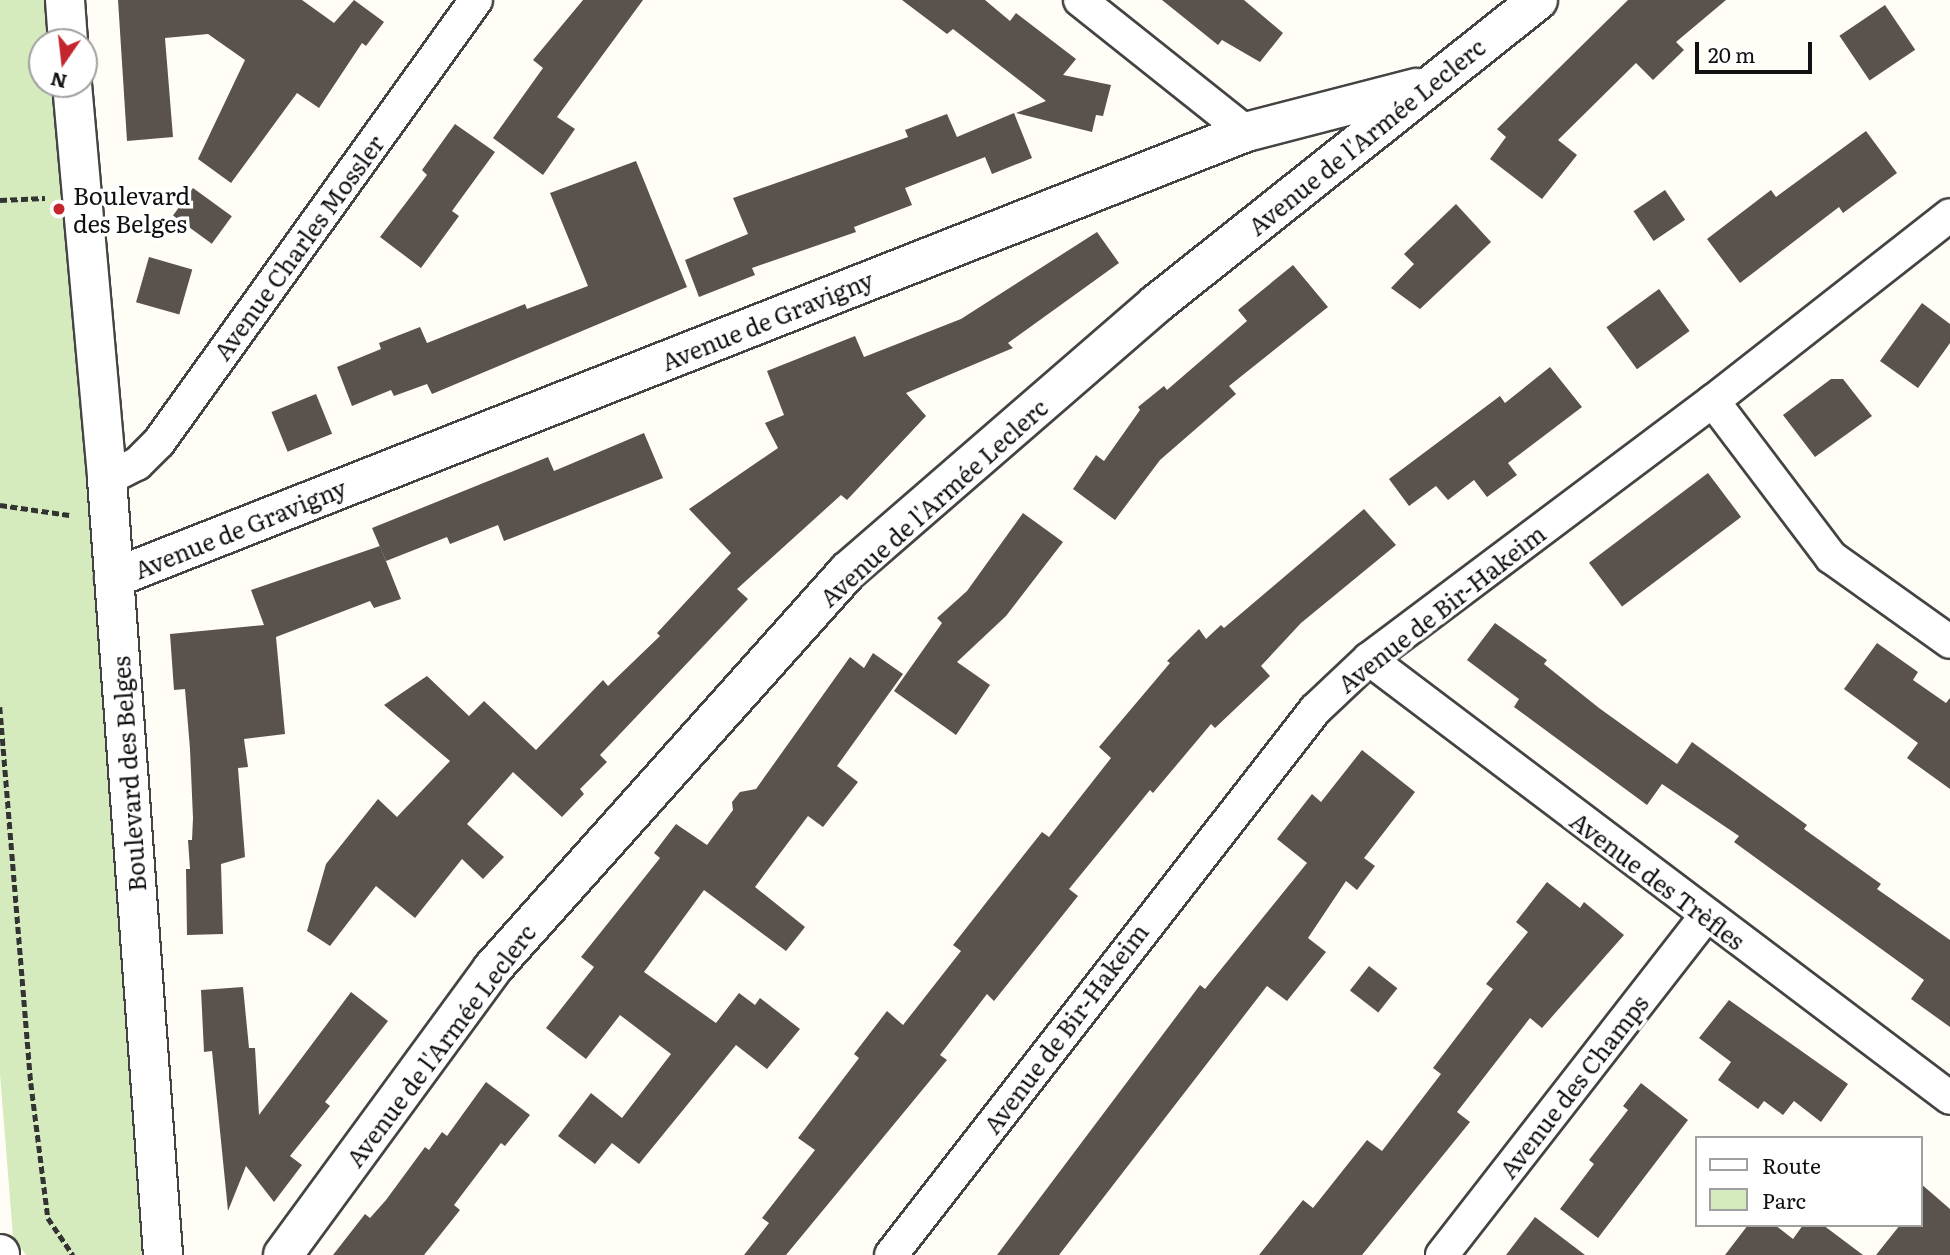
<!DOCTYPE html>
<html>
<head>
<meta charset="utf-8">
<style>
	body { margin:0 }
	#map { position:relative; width:1950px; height:1255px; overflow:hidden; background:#fffdf5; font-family:Literata,serif }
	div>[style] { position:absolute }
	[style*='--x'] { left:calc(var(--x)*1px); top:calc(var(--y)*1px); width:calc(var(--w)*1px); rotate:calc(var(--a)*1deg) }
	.green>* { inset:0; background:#d5ebbd }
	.building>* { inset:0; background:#5a524d; transform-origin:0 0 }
	.path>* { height:4.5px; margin-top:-2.25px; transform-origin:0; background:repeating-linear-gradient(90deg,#333 0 7px,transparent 0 10.5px) }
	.roads { filter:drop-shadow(2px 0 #444) drop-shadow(-2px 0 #444) drop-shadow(0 2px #444) drop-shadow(0 -2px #444) }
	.minor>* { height:32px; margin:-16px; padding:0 16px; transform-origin:16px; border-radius:16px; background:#fff }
	.tertiary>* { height:38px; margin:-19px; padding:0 19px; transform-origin:19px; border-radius:19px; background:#fff }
	.dots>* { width:19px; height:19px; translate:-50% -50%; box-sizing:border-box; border:4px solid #fff; border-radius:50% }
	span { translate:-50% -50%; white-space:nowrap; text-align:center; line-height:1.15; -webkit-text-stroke:7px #fff; paint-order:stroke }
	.street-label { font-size:24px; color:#111 }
	.poi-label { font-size:24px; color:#111 }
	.left { translate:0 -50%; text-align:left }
	.legend { position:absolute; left:1695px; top:1136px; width:228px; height:91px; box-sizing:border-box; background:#fff; border:2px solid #a0a0a0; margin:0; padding:9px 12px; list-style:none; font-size:21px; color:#111 }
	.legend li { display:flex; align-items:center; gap:14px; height:35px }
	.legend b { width:35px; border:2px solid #a0a0a0 }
	.north { position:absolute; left:28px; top:28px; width:70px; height:70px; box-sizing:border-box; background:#fff; border:2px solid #a0a0a0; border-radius:50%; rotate:194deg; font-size:19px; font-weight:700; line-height:28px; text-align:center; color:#111 }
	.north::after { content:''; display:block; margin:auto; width:24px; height:32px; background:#c4262e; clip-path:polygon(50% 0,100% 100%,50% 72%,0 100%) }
	.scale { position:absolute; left:1695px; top:42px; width:117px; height:32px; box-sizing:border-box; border:4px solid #111; border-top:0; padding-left:9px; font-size:21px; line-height:24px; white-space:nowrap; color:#111; -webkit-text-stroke:5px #fff; paint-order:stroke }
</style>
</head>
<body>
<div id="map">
	<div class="green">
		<div style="clip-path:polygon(0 0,48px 0,52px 42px,42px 42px,42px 84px,55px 84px,151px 1255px,26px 1255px,13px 1236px,0 1074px)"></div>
	</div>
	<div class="building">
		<div style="clip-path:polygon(118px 0,302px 0,334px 23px,354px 0,384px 22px,366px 46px,362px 43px,319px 108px,297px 93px,231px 183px,198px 159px,245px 60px,208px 34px,165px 38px,173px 137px,127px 141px)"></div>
		<div style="clip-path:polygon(583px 0,643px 0,557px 117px,575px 129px,543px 175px,493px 138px,543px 68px,533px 60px)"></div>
		<div style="clip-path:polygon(902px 0,985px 0,1010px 21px,1016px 13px,1076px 59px,1063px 75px,1111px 85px,1103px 116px,1096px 115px,1092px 132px,1016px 113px,1046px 101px,953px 29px,947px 34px)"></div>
		<div style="clip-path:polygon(1162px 0,1244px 0,1283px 33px,1260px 62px,1222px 40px,1218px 45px)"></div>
		<div style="clip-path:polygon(1628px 0,1726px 0,1676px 42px,1684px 50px,1653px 80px,1636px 63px,1558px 140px,1577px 155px,1542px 199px,1490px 159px,1506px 137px,1497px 129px)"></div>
		<div style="left:1885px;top:5px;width:54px;height:55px;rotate:56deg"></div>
		<div style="clip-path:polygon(1014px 113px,1032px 158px,992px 174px,985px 157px,905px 188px,912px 205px,854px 227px,856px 232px,752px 268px,755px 275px,699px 297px,685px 260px,748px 234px,733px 198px,908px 137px,905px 130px,947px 114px,957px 137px)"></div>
		<div style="clip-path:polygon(455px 124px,495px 152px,452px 211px,459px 216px,421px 268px,380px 237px,427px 175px,422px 170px)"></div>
		<div style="clip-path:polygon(1866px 131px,1897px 173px,1843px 213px,1839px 207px,1740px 283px,1707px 239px,1771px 190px,1776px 197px)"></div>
		<div style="clip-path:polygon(636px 161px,687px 287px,432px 394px,427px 384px,394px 396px,391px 390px,352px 406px,337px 367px,381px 349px,379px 343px,420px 327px,427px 343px,525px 304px,527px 309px,588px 286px,550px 193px)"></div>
		<div style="left:193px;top:188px;width:48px;height:34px;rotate:36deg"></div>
		<div style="left:1665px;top:190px;width:36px;height:38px;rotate:56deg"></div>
		<div style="clip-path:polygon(1456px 204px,1491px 242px,1420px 309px,1391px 288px,1414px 264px,1404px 254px)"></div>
		<div style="clip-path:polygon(1097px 232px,1119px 263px,1008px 343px,1013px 348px,906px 393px,926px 416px,847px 500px,841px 495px,737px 589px,748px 599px,600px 755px,607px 762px,580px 789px,584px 794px,562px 817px,513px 772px,467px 824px,504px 857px,483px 879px,462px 859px,415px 918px,376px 886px,330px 946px,307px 931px,326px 864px,378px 799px,397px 817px,450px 761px,384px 705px,427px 676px,469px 716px,484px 701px,536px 750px,603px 680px,608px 686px,660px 636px,657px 633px,731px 553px,689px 509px,778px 448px,765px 423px,784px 415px,767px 371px,855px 336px,864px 357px,961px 319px)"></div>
		<div style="left:149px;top:257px;width:45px;height:47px;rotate:16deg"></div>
		<div style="clip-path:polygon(1293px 265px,1328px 307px,1229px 386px,1236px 394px,1160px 460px,1115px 520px,1073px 489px,1096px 455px,1104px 461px,1140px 410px,1138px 407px,1164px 386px,1167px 390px,1247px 321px,1238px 310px)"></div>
		<div style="left:1659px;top:289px;width:52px;height:65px;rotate:54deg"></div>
		<div style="clip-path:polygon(1922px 303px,1950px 324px,1950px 343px,1918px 388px,1880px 361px)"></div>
		<div style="clip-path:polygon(1550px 367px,1582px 407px,1508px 463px,1517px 475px,1487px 497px,1474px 480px,1448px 500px,1436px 486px,1409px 506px,1389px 479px,1500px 396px,1505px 403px)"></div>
		<div style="clip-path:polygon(1831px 379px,1843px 379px,1872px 416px,1815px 457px,1783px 415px)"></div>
		<div style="left:316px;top:394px;width:43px;height:48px;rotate:68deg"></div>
		<div style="clip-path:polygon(644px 433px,663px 478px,504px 541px,498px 525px,450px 544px,447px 537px,386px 561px,372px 528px,548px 457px,554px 471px)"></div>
		<div style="left:1708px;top:473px;width:55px;height:149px;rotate:53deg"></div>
		<div style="clip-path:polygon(1364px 509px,1396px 545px,1301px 623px,1261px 666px,1270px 676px,1215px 728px,1211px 724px,1153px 793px,1150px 790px,1069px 889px,1078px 896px,994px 1001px,987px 994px,940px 1055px,947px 1060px,786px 1255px,744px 1255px,769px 1223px,762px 1218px,815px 1150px,798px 1138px,859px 1058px,854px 1054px,887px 1011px,903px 1025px,961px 951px,953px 945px,989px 899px,1042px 832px,1049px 837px,1111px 758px,1099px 747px,1170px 663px,1167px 661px,1199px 629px,1206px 639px,1221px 625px,1224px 628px)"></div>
		<div style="clip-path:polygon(1023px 513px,1063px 542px,1006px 616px,957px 662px,990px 685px,956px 735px,894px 691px,942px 623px,937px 618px,967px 591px)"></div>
		<div style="clip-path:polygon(380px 546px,401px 599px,374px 608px,370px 601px,276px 637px,285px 734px,244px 739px,248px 767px,238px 768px,245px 857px,221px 864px,223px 934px,187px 935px,186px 869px,190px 869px,188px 840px,192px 840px,193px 818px,190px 749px,185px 689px,174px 690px,170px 634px,264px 625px,251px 590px)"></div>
		<div style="clip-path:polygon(1495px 623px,1547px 660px,1544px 664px,1599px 708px,1677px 764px,1692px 742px,1807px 825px,1804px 829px,1881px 884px,1877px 889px,1950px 940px,1950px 1027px,1911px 999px,1924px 980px,1734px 842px,1739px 836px,1662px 784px,1647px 805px,1514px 707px,1519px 699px,1467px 660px)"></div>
		<div style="clip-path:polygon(1877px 643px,1918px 672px,1913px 680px,1946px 703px,1950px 698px,1950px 789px,1907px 758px,1918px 743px,1844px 689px)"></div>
		<div style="clip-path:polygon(873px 653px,903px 674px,837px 766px,858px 782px,823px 827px,808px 816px,755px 887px,805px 927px,786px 951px,704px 890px,644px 972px,716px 1023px,739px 993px,755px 1005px,760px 998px,800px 1029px,767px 1069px,736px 1045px,639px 1164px,612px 1143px,595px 1164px,558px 1136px,591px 1093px,622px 1118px,671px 1054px,620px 1015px,586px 1059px,546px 1028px,594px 967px,581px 957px,660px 858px,654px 853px,676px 824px,707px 845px,733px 810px,732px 802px,740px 792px,756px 789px,850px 657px,864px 668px)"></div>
		<div style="clip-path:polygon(1362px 750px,1415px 792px,1364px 858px,1375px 866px,1357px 890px,1346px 881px,1308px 938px,1326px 952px,1287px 1001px,1267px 986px,1059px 1255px,997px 1255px,1200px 985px,1205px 989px,1307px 863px,1277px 839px,1312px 794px,1321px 802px)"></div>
		<div style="clip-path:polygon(1547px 882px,1580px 908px,1584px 902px,1624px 935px,1542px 1028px,1530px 1018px,1457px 1112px,1470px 1122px,1362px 1255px,1259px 1255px,1303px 1200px,1313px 1208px,1367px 1140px,1382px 1151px,1441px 1074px,1433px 1068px,1493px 989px,1486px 984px,1528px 932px,1516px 922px)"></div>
		<div style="left:1369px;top:966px;width:36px;height:31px;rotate:38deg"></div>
		<div style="clip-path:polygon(243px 987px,249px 1048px,255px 1048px,259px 1115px,351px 992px,388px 1021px,325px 1102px,330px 1106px,290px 1156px,302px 1165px,274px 1202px,246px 1166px,228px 1211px,212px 1051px,204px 1052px,201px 990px)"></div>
		<div style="clip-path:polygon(1729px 1000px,1848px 1084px,1821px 1122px,1794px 1101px,1783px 1115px,1764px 1101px,1758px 1109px,1718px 1080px,1731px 1062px,1699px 1038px)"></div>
		<div style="clip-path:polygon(486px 1082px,530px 1115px,505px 1146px,501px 1143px,454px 1205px,460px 1210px,424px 1255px,333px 1255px,365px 1214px,370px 1218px,386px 1200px,425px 1147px,429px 1150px,442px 1132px,447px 1136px)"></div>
		<div style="clip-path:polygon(1641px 1083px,1688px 1120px,1598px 1238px,1560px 1209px,1594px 1164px,1589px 1160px,1628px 1110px,1623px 1106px)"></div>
		<div style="clip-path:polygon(1920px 1183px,1950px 1209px,1950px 1255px,1876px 1255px,1900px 1225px,1920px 1225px)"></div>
		<div style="clip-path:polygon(1535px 1217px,1585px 1255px,1506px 1255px)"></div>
		<div style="clip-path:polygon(1748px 1225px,1775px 1225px,1793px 1239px,1803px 1225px,1823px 1225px,1863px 1255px,1725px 1255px)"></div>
	</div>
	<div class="path">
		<div style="--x:0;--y:200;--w:45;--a:-2.5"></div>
		<div style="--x:0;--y:505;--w:70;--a:8.2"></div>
		<div style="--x:0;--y:707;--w:377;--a:85.3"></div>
		<div style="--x:31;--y:1083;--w:136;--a:82.8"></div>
		<div style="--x:48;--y:1218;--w:45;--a:56"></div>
	</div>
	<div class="roads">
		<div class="minor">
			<div style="--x:1080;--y:0;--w:212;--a:38.5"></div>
			<div style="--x:1713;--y:401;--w:196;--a:52.9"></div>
			<div style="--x:1831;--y:557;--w:146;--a:35.5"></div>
			<div style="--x:107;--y:479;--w:34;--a:-27"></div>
			<div style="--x:137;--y:464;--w:31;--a:-45"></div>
			<div style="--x:159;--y:442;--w:544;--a:-54.35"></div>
			<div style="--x:1369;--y:659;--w:728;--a:37.07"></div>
			<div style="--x:891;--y:1255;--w:691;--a:-52.12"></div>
			<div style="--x:1315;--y:710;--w:74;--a:-43.4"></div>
			<div style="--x:1369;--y:659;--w:430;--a:-36.9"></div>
			<div style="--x:1713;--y:401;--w:301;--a:-38.1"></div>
			<div style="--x:1442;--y:1255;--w:428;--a:-52.1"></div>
		</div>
		<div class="tertiary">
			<div style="--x:65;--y:0;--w:42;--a:85.9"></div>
			<div style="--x:72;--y:84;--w:397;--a:84.9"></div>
			<div style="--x:107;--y:479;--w:778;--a:85.87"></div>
			<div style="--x:114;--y:578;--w:1217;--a:-21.5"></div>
			<div style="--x:1246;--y:132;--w:176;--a:-14.5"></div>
			<div style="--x:0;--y:1254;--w:1;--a:90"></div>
			<div style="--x:283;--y:1255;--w:354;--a:-53.8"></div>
			<div style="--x:492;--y:969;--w:534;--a:-48.19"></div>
			<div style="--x:848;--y:571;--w:408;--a:-40.9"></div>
			<div style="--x:1156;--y:304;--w:488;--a:-38.5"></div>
		</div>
	</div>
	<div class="dots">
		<div style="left:59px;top:209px;background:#c4262e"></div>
	</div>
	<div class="street-label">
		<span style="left:1366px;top:136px;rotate:-39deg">Avenue de l'Armée Leclerc</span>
		<span style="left:298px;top:247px;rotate:-54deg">Avenue Charles Mossler</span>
		<span style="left:767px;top:320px;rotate:-22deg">Avenue de Gravigny</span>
		<span style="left:933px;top:502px;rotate:-42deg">Avenue de l'Armée Leclerc</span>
		<span style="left:240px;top:528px;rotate:-22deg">Avenue de Gravigny</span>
		<span style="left:1441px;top:608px;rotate:-38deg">Avenue de Bir-Hakeim</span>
		<span style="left:128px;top:774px;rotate:-94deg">Boulevard des Belges</span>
		<span style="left:1658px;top:880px;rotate:37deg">Avenue des Trèfles</span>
		<span style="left:1065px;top:1028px;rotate:-53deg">Avenue de Bir-Hakeim</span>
		<span style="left:440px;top:1045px;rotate:-53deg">Avenue de l'Armée Leclerc</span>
		<span style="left:1573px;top:1086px;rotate:-52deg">Avenue des Champs</span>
	</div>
	<div class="poi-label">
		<span class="left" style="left:73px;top:209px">Boulevard<br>des Belges</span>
	</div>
	<ul class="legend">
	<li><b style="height:9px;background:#fff"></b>Route</li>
	<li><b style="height:19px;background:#d5ebbd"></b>Parc</li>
	</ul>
	<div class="north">N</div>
	<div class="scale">20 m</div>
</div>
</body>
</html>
